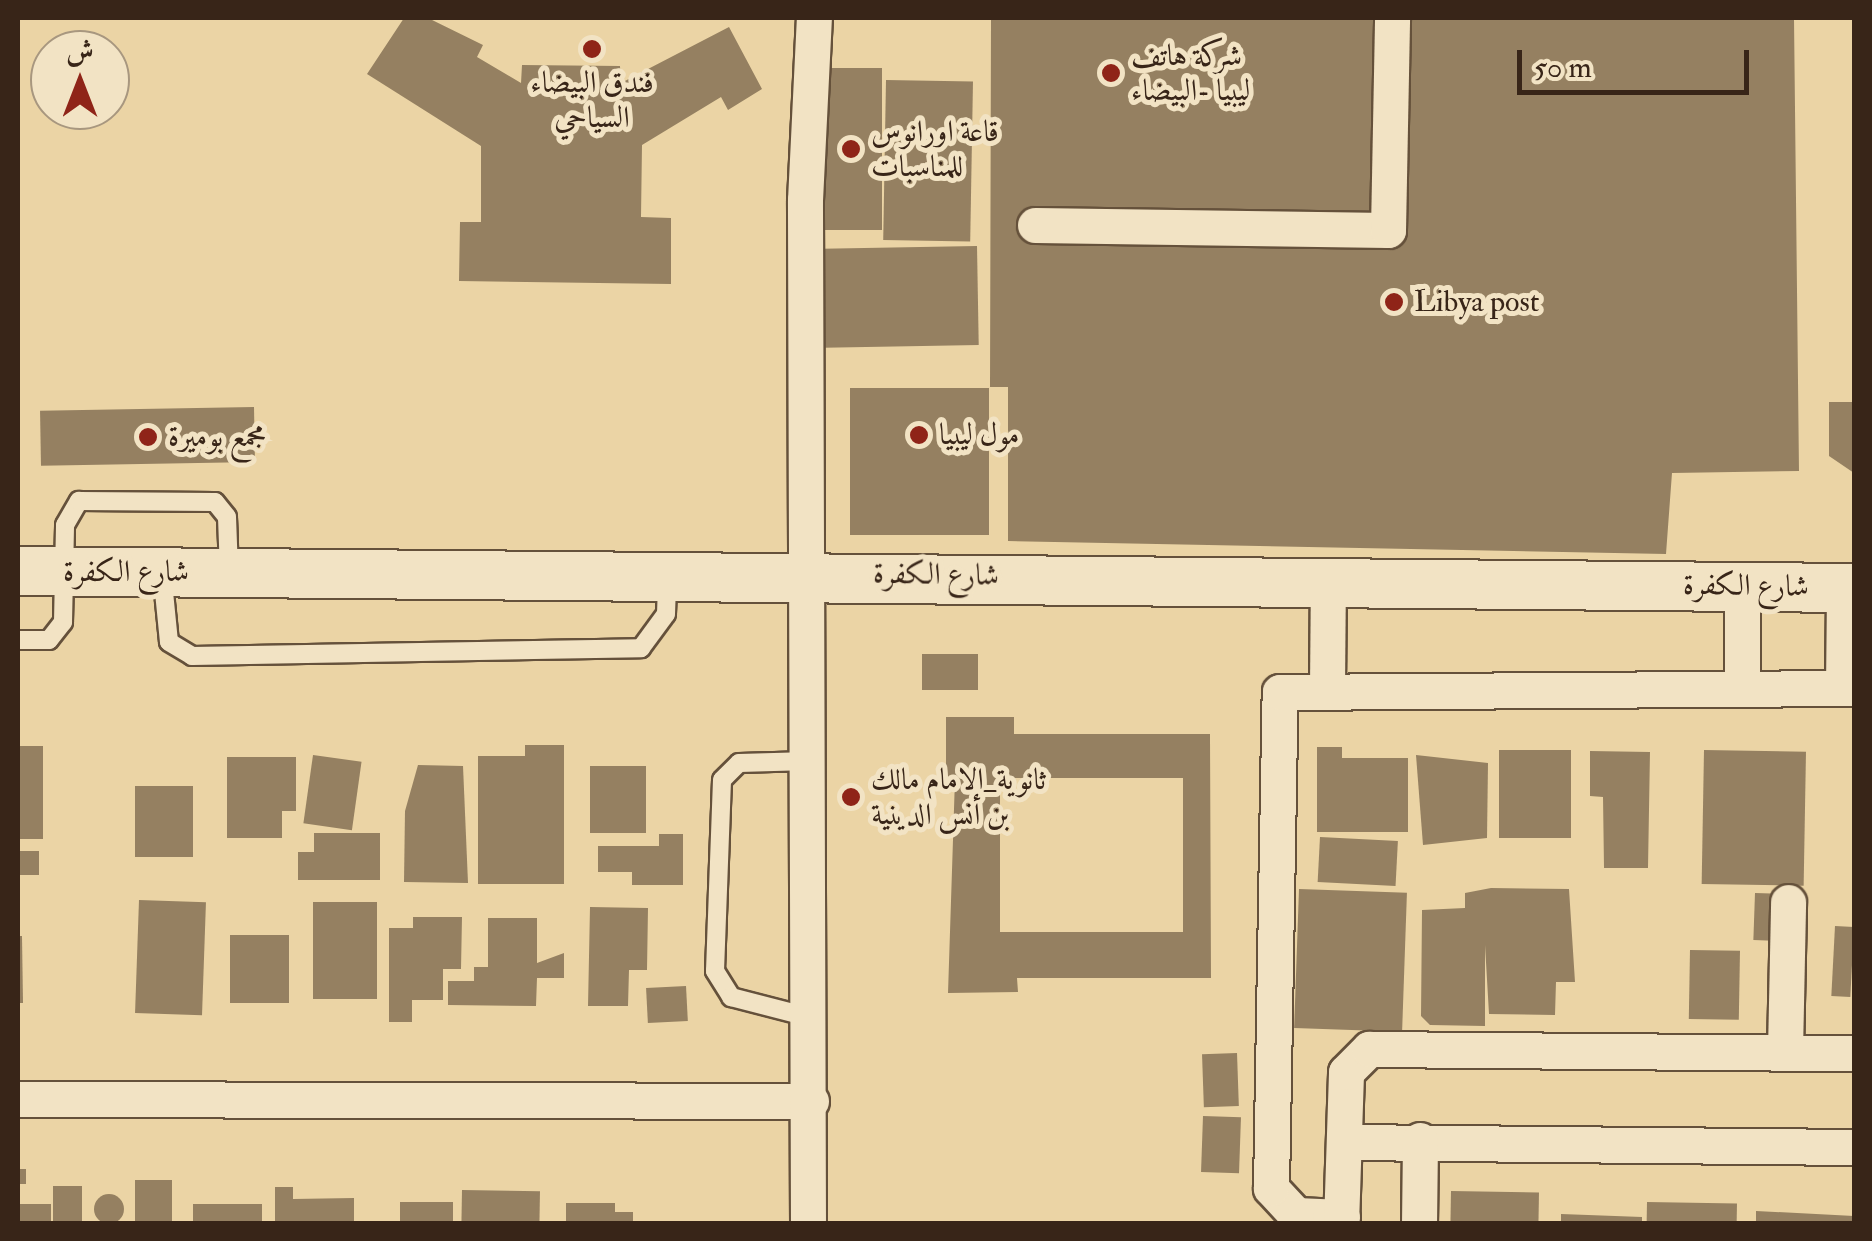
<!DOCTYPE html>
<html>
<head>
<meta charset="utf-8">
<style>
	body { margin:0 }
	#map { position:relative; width:1872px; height:1241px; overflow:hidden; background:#ebd4a5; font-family:"IM FELL Double Pica",Amiri,serif }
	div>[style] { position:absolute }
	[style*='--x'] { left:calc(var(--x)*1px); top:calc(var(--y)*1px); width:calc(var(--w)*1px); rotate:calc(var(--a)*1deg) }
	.building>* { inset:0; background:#958061; transform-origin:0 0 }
	.round { border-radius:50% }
	.roads { filter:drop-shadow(2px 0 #65513b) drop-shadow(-2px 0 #65513b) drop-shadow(0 2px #65513b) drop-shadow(0 -2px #65513b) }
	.lane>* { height:18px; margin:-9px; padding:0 9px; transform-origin:9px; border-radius:9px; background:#f2e3c4 }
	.street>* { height:35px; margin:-17.5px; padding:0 17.5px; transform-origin:17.5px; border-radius:17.5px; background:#f2e3c4 }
	.secondary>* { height:48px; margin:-24px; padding:0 24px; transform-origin:24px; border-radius:24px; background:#f2e3c4 }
	.dots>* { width:28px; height:28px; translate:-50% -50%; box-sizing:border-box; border:5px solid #f2e3c4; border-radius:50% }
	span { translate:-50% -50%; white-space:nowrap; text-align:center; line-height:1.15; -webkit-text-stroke:10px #f2e3c4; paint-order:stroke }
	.poi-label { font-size:30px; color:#382518 }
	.left { translate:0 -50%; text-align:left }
	.street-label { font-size:30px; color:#382518 }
	.frame { position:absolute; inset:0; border:20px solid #382518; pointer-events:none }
	.north { position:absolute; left:30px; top:30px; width:100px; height:100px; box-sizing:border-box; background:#f2e3c4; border:2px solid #a8977f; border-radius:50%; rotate:0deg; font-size:28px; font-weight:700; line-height:40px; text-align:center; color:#382518 }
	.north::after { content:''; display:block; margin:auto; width:35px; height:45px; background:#8f2418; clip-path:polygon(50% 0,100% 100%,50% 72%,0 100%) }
	.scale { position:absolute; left:1517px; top:50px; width:232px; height:45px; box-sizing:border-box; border:5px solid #382518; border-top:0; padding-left:12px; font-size:30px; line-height:35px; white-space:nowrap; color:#382518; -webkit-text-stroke:8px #f2e3c4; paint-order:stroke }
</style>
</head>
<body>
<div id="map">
	<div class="building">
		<div style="clip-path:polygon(404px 18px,428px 18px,483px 45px,477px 57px,521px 83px,522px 65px,620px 66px,621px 83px,729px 27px,762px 89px,728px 110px,721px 97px,642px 145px,641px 217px,671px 218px,671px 284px,459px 281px,460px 222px,481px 222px,481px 146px,367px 74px)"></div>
		<div style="clip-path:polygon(991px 18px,1794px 18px,1799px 471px,1672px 473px,1666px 554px,1008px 541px,1008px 387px,990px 387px)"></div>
		<div style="left:819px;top:68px;width:63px;height:162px"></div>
		<div style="left:886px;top:80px;width:87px;height:160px;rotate:1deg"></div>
		<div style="left:977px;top:246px;width:99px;height:155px;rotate:89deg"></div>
		<div style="left:850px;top:388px;width:139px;height:147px"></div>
		<div style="clip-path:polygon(1829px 402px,1854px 402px,1854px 473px,1829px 456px)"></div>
		<div style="left:254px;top:407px;width:55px;height:214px;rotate:89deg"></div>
		<div style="left:978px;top:654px;width:36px;height:56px;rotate:90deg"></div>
		<div style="clip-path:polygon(evenodd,946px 717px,1014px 717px,1014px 734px,1210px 734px,1211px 978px,1017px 978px,1018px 992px,948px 993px,955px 778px,946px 778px,946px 717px,1000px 778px,1183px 778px,1183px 932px,1000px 932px,1000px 778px)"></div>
		<div style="clip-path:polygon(525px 745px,564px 745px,564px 884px,478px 884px,478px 756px,525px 756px)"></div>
		<div style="left:18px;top:746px;width:25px;height:93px"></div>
		<div style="clip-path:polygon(1317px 747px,1342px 747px,1342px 758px,1408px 758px,1408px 832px,1317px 832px)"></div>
		<div style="left:1499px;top:750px;width:72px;height:88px"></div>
		<div style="left:1704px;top:750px;width:102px;height:134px;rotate:1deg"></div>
		<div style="clip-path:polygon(1590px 751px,1650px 752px,1648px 868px,1604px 868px,1603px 797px,1590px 796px)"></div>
		<div style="left:313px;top:755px;width:49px;height:69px;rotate:8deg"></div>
		<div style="clip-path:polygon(1416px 755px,1488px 763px,1487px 838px,1423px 845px)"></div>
		<div style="clip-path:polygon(227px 757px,296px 757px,296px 811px,282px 811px,282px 838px,227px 838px)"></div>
		<div style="clip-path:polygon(418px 765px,463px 766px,468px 883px,404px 882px,405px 811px)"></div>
		<div style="left:590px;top:766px;width:56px;height:67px"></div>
		<div style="left:135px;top:786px;width:58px;height:71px"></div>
		<div style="clip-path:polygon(314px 833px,380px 833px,380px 880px,298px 880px,298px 852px,314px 852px)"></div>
		<div style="clip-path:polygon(659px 834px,683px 834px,683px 885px,632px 885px,632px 872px,598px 872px,598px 846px,659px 846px)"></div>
		<div style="left:1320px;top:837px;width:78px;height:45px;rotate:3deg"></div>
		<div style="left:18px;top:851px;width:21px;height:24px"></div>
		<div style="clip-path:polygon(1491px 888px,1569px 889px,1575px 982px,1556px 982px,1555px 1015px,1489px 1014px,1485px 945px,1485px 1026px,1430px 1025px,1421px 1016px,1422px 910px,1465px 908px,1465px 893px)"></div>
		<div style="left:1299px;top:889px;width:108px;height:139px;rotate:2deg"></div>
		<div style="left:1755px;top:893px;width:30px;height:47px;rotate:2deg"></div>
		<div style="left:139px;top:900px;width:67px;height:113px;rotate:2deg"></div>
		<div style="left:313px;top:902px;width:64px;height:97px"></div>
		<div style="clip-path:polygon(590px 907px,648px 908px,647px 970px,629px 970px,628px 1006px,588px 1006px)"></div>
		<div style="clip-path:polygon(413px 917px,462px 917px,461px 969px,443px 969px,443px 1000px,412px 1000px,412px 1022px,389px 1022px,389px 928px,413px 928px)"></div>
		<div style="clip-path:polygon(488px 918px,537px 918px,537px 963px,564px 953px,564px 978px,537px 978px,536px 1006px,448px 1005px,448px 981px,474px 981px,474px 967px,488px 967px)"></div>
		<div style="left:1835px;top:926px;width:19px;height:70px;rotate:3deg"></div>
		<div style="left:230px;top:935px;width:59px;height:68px"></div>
		<div style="clip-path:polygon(18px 936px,22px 936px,23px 1003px,18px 1003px)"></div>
		<div style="left:1690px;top:950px;width:50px;height:69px;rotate:1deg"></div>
		<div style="left:686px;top:986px;width:35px;height:40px;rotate:87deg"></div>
		<div style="left:1237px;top:1053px;width:53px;height:35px;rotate:88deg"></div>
		<div style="left:1203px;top:1116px;width:38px;height:56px;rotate:2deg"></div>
		<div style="left:18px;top:1169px;width:8px;height:15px"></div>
		<div style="left:135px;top:1180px;width:37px;height:44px"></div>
		<div style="left:53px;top:1186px;width:29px;height:38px"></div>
		<div style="clip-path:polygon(275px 1187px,293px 1187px,293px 1199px,354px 1198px,354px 1224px,275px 1224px)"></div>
		<div style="left:462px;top:1190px;width:78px;height:34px;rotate:1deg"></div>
		<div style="left:1451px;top:1191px;width:88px;height:33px;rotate:1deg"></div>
		<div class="round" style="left:94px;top:1194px;width:30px;height:30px"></div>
		<div style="left:400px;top:1202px;width:53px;height:22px"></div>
		<div style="left:1647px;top:1202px;width:90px;height:22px;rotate:1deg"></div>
		<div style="clip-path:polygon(566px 1203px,615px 1203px,615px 1212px,633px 1212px,633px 1224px,566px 1224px)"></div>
		<div style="left:18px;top:1204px;width:33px;height:20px"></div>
		<div style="left:193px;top:1204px;width:69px;height:20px"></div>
		<div style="clip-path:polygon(1756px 1211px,1854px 1216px,1854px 1224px,1756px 1224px)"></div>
		<div style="clip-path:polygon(1561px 1214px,1642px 1217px,1642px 1224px,1561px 1224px)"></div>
	</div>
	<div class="roads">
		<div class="lane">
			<div style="--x:162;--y:572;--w:70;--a:84.3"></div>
			<div style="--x:169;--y:642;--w:27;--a:31"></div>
			<div style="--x:192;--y:656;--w:449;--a:-1"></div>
			<div style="--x:641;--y:648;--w:42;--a:-53.7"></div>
			<div style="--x:666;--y:614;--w:34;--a:-88"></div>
			<div style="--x:18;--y:640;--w:31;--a:0"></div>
			<div style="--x:49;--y:640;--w:23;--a:-52"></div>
			<div style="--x:63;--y:622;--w:97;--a:-88.8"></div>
			<div style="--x:65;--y:525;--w:28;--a:-60"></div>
			<div style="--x:79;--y:501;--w:136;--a:0.4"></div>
			<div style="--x:215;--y:502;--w:19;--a:51"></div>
			<div style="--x:227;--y:517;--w:55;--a:87.9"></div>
			<div style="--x:809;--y:761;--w:70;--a:178.4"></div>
			<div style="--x:739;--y:763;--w:24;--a:135"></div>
			<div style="--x:722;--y:780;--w:191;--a:92.1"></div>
			<div style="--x:715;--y:971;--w:31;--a:58"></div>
			<div style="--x:731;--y:997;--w:84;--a:14.5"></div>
		</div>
		<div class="street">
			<div style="--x:1035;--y:225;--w:353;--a:0.8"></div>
			<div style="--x:1388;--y:230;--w:212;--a:-88.9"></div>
			<div style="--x:1327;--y:687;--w:106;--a:-89.5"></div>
			<div style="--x:1742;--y:688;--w:102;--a:-90"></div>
			<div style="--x:1843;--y:688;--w:100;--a:-89.4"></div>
			<div style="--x:1785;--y:1051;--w:149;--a:-88.8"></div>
			<div style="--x:18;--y:1099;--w:793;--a:0.14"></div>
			<div style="--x:1344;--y:1142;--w:510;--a:0.56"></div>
			<div style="--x:1342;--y:1217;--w:46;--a:-177.5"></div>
			<div style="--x:1296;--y:1215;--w:37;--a:-133"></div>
			<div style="--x:1271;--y:1188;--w:496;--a:-89"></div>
			<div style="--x:1280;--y:692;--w:574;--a:-0.4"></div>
			<div style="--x:808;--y:1224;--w:1024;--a:-90.17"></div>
			<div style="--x:805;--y:200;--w:182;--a:-87.2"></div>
			<div style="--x:1341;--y:1224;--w:152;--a:-88.1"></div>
			<div style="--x:1346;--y:1072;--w:33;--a:-45"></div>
			<div style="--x:1369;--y:1049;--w:485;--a:0.5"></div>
			<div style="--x:1419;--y:1224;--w:84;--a:-89.3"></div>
		</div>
		<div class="secondary">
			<div style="--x:18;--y:571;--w:1836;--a:0.53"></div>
		</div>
	</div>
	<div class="dots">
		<div style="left:592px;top:49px;background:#8f2418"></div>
		<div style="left:1111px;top:73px;background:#8f2418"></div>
		<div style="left:851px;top:149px;background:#8f2418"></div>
		<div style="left:1394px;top:302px;background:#8f2418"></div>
		<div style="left:919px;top:435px;background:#8f2418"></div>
		<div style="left:148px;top:437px;background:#8f2418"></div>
		<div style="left:851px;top:797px;background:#8f2418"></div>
	</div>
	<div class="poi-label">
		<span class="left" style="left:1131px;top:73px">شركة هاتف<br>ليبيا -البيضاء</span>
		<span style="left:592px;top:100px">فندق البيضاء<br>السياحي</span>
		<span class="left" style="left:871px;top:149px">قاعة اورانوس<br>للمناسبات</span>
		<span class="left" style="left:1414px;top:302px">Libya post</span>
		<span class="left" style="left:939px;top:435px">مول ليبيا</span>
		<span class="left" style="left:168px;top:437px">مجمع بوميرة</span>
		<span class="left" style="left:871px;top:797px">ثانوية_الامام مالك<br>بن أنس الدينية</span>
	</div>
	<div class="street-label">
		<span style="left:126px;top:572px">شارع الكفرة</span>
		<span style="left:936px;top:575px;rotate:1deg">شارع الكفرة</span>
		<span style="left:1746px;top:586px;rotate:1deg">شارع الكفرة</span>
	</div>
	<div class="frame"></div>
	<div class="north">ش</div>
	<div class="scale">50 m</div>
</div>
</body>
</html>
